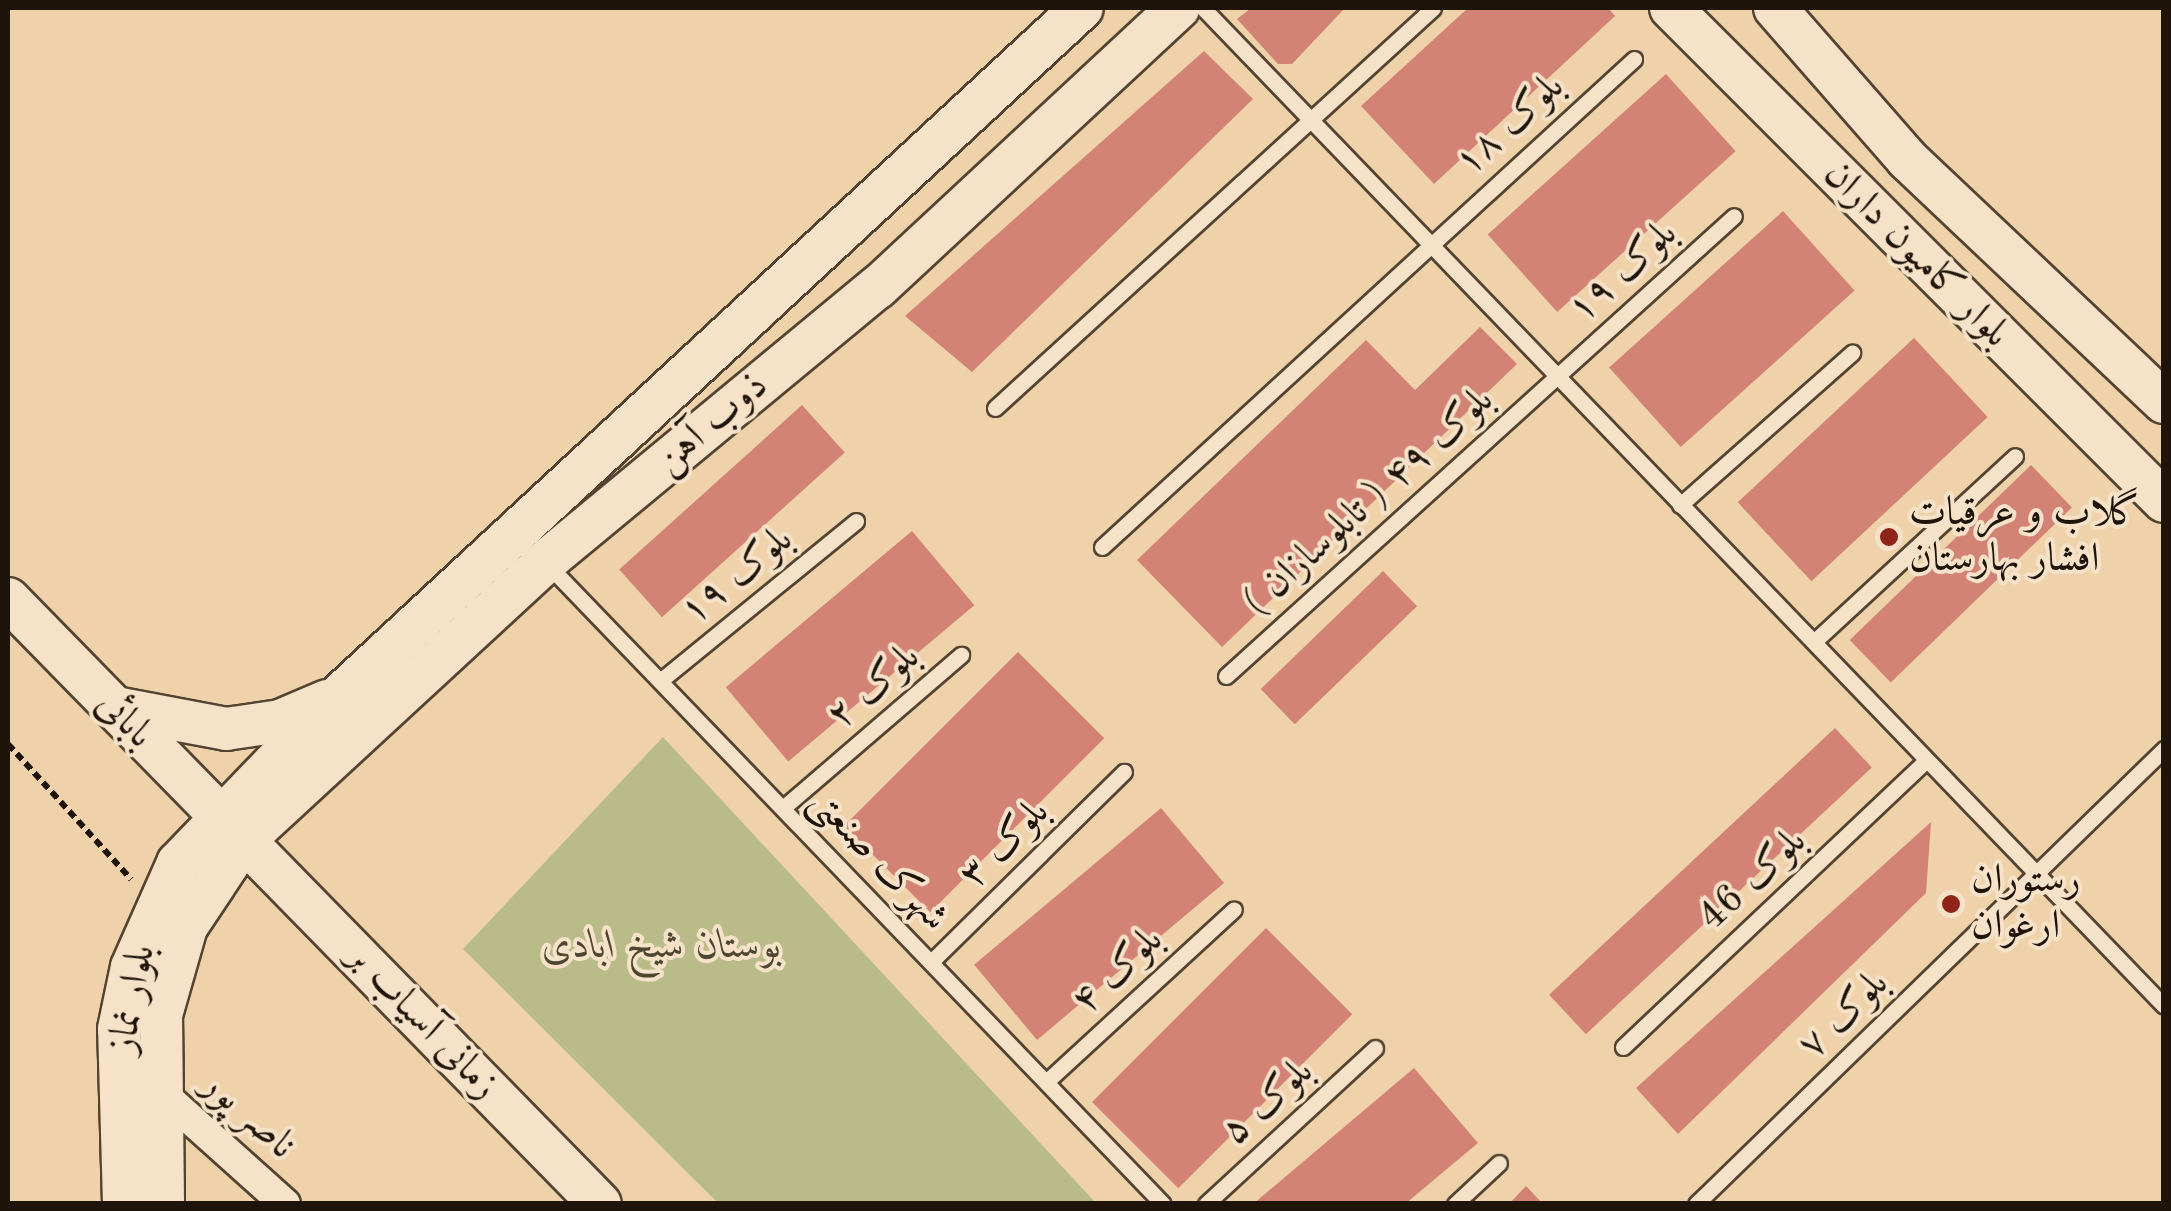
<!DOCTYPE html>
<html>
<head>
<meta charset="utf-8">
<style>
	body { margin:0 }
	#map { position:relative; width:2171px; height:1211px; overflow:hidden; background:#efd2aa; font-family:"Old Standard TT",Amiri,serif }
	div>[style] { position:absolute }
	[style*='--x'] { left:calc(var(--x)*1px); top:calc(var(--y)*1px); width:calc(var(--w)*1px); rotate:calc(var(--a)*1deg) }
	.green>* { inset:0; background:#b9bc89 }
	.building>* { inset:0; background:#d38376; transform-origin:0 0 }
	.path>* { height:6px; margin-top:-3px; transform-origin:0; background:repeating-linear-gradient(90deg,#1f140a 0 8px,transparent 0 13px) }
	.roads { filter:drop-shadow(2px 0 #534432) drop-shadow(-2px 0 #534432) drop-shadow(0 2px #534432) drop-shadow(0 -2px #534432) }
	.lane>* { height:15px; margin:-7.5px; padding:0 7.5px; transform-origin:7.5px; border-radius:7.5px; background:#f5e2c8 }
	.street>* { height:30px; margin:-15px; padding:0 15px; transform-origin:15px; border-radius:15px; background:#f5e2c8 }
	.secondary>* { height:42px; margin:-21px; padding:0 21px; transform-origin:21px; border-radius:21px; background:#f5e2c8 }
	.dots>* { width:28px; height:28px; translate:-50% -50%; box-sizing:border-box; border:5px solid #f5e2c8; border-radius:50% }
	span { translate:-50% -50%; white-space:nowrap; text-align:center; line-height:1.15; -webkit-text-stroke:8px #f5e2c8; paint-order:stroke }
	.street-label { font-size:40px; color:#1f140a }
	.poi-label { font-size:40px; color:#1f140a }
	.left { translate:0 -50%; text-align:left }
	.park-label { font-size:40px; color:#4d4630; font-style:italic }
	.frame { position:absolute; inset:0; border:10px solid #1f140a; pointer-events:none }
</style>
</head>
<body>
<div id="map">
	<div class="green">
		<div style="clip-path:polygon(663px 737px,1096px 1203px,718px 1203px,463px 949px)"></div>
	</div>
	<div class="building">
		<div style="clip-path:polygon(1251px 8px,1345px 8px,1292px 64px,1278px 64px,1237px 19px)"></div>
		<div style="clip-path:polygon(1468px 8px,1608px 8px,1615px 16px,1434px 184px,1361px 106px)"></div>
		<div style="clip-path:polygon(1204px 51px,1253px 99px,972px 372px,905px 316px)"></div>
		<div style="left:1666px;top:74px;width:104px;height:240px;rotate:48deg"></div>
		<div style="left:1783px;top:211px;width:107px;height:234px;rotate:48deg"></div>
		<div style="clip-path:polygon(1480px 327px,1517px 364px,1222px 647px,1137px 560px,1366px 340px,1415px 390px)"></div>
		<div style="left:1914px;top:338px;width:108px;height:241px;rotate:47deg"></div>
		<div style="left:802px;top:405px;width:64px;height:246px;rotate:48deg"></div>
		<div style="left:2031px;top:465px;width:59px;height:252px;rotate:46deg"></div>
		<div style="left:912px;top:531px;width:97px;height:243px;rotate:50deg"></div>
		<div style="left:1383px;top:571px;width:49px;height:170px;rotate:46deg"></div>
		<div style="left:1018px;top:652px;width:122px;height:246px;rotate:45deg"></div>
		<div style="left:1835px;top:728px;width:54px;height:391px;rotate:47deg"></div>
		<div style="left:1161px;top:808px;width:98px;height:244px;rotate:50deg"></div>
		<div style="clip-path:polygon(1931px 822px,1926px 893px,1678px 1134px,1636px 1088px)"></div>
		<div style="left:1266px;top:928px;width:122px;height:246px;rotate:45deg"></div>
		<div style="clip-path:polygon(1414px 1068px,1478px 1143px,1405px 1204px,1253px 1204px)"></div>
		<div style="clip-path:polygon(1526px 1186px,1543px 1204px,1509px 1204px)"></div>
	</div>
	<div class="path">
		<div style="--x:8;--y:744;--w:183;--a:47.7"></div>
	</div>
	<div class="roads">
		<div class="lane">
			<div style="--x:1203;--y:8;--w:1385;--a:46.08"></div>
			<div style="--x:995;--y:408;--w:593;--a:-42.4"></div>
			<div style="--x:1680;--y:505;--w:230;--a:-41.5"></div>
			<div style="--x:1102;--y:547;--w:722;--a:-42.53"></div>
			<div style="--x:549;--y:566;--w:885;--a:46.1"></div>
			<div style="--x:1818;--y:638;--w:268;--a:-42.7"></div>
			<div style="--x:1226;--y:676;--w:685;--a:-42.16"></div>
			<div style="--x:660;--y:681;--w:253;--a:-39.2"></div>
			<div style="--x:783;--y:808;--w:235;--a:-40.7"></div>
			<div style="--x:931;--y:962;--w:271;--a:-44.6"></div>
			<div style="--x:1623;--y:1047;--w:418;--a:-43.4"></div>
			<div style="--x:1046;--y:1082;--w:255;--a:-42.6"></div>
			<div style="--x:1206;--y:1204;--w:230;--a:-42.7"></div>
			<div style="--x:1455;--y:1204;--w:60;--a:-43"></div>
			<div style="--x:1696;--y:1204;--w:653;--a:-44.19"></div>
		</div>
		<div class="street">
			<div style="--x:157;--y:1089;--w:172;--a:41.9"></div>
		</div>
		<div class="secondary">
			<div style="--x:1671;--y:8;--w:697;--a:45"></div>
			<div style="--x:1775;--y:8;--w:201;--a:48.8"></div>
			<div style="--x:1907;--y:159;--w:354;--a:43.4"></div>
			<div style="--x:8;--y:599;--w:846;--a:45.62"></div>
			<div style="--x:115;--y:708;--w:113;--a:10.7"></div>
			<div style="--x:226;--y:729;--w:55;--a:-8.4"></div>
			<div style="--x:280;--y:721;--w:51;--a:-23.1"></div>
			<div style="--x:124;--y:1204;--w:175;--a:-91.6"></div>
			<div style="--x:119;--y:1029;--w:63;--a:-78.2"></div>
			<div style="--x:132;--y:967;--w:114;--a:-66.1"></div>
			<div style="--x:178;--y:863;--w:233;--a:-46"></div>
			<div style="--x:340;--y:695;--w:1011;--a:-42.8"></div>
			<div style="--x:163;--y:1204;--w:189;--a:-90.6"></div>
			<div style="--x:161;--y:1015;--w:91;--a:-74.1"></div>
			<div style="--x:186;--y:927;--w:105;--a:-56.3"></div>
			<div style="--x:244;--y:840;--w:410;--a:-42.7"></div>
			<div style="--x:545;--y:562;--w:432;--a:-39.6"></div>
			<div style="--x:878;--y:287;--w:410;--a:-42.9"></div>
		</div>
	</div>
	<div class="dots">
		<div style="left:1889px;top:537px;background:#8f2418"></div>
		<div style="left:1951px;top:904px;background:#8f2418"></div>
	</div>
	<div class="street-label">
		<span style="left:1510px;top:125px;rotate:-42deg">بلوک ۱۸</span>
		<span style="left:1916px;top:255px;rotate:45deg">بلوار کامیون داران</span>
		<span style="left:1623px;top:272px;rotate:-42deg">بلوک ۱۹</span>
		<span style="left:712px;top:424px;rotate:-40deg">ذوب آهن</span>
		<span style="left:1369px;top:502px;rotate:-42deg">بلوک ۴۹ ( تابلوسازان )</span>
		<span style="left:737px;top:576px;rotate:-39deg">بلوک ۱۹</span>
		<span style="left:874px;top:687px;rotate:-41deg">بلوک ۲</span>
		<span style="left:124px;top:720px;rotate:45deg">بابائی</span>
		<span style="left:1005px;top:844px;rotate:-45deg">بلوک ۳</span>
		<span style="left:878px;top:860px;rotate:46deg">شهرک صنعتی</span>
		<span style="left:1753px;top:880px;rotate:-43deg">بلوک 46</span>
		<span style="left:1118px;top:971px;rotate:-43deg">بلوک ۴</span>
		<span style="left:133px;top:999px;rotate:-79deg">بلوار نماز</span>
		<span style="left:1844px;top:1015px;rotate:-44deg">بلوک ۷</span>
		<span style="left:422px;top:1022px;rotate:46deg">زمانی آسیاب بر</span>
		<span style="left:1268px;top:1102px;rotate:-42deg">بلوک ۵</span>
		<span style="left:248px;top:1116px;rotate:42deg">ناصر پور</span>
	</div>
	<div class="poi-label">
		<span class="left" style="left:1909px;top:537px">گلاب و عرقیات<br>افشار بهارستان</span>
		<span class="left" style="left:1971px;top:904px">رستوران<br>ارغوان</span>
	</div>
	<div class="park-label">
		<span style="left:662px;top:947px">بوستان شیخ ابادی</span>
	</div>
	<div class="frame"></div>
</div>
</body>
</html>
